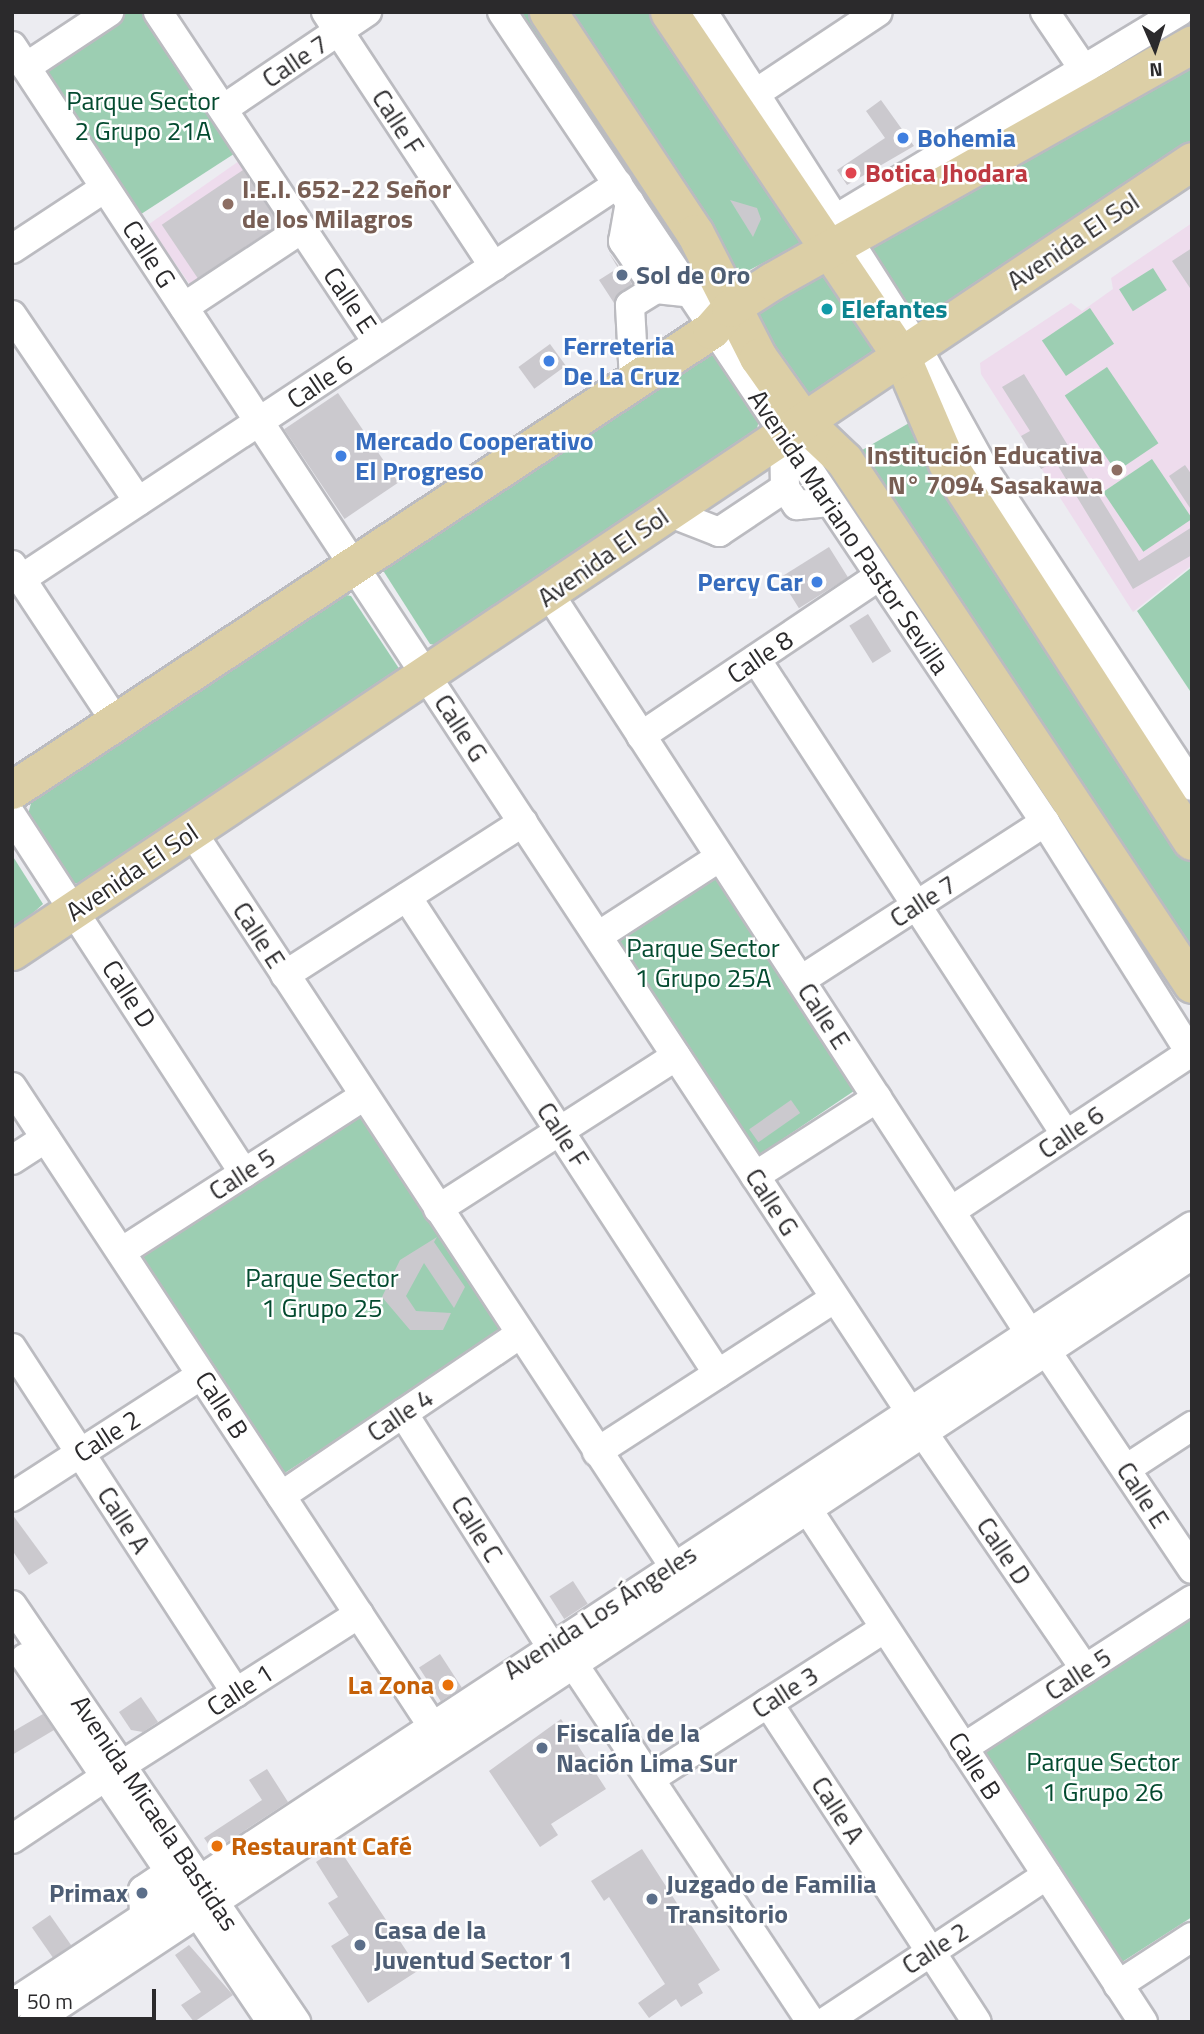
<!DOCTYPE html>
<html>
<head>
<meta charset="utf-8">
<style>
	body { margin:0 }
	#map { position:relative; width:1204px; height:2034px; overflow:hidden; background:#ececf1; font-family:"Titillium Web",sans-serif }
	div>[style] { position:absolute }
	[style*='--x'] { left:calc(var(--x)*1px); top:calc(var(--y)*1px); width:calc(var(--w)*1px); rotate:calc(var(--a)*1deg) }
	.education>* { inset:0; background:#eedced; transform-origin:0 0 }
	.green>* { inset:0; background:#9cceb2; transform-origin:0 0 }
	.building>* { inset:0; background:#cbc9ce; transform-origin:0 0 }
	.roads { filter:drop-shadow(2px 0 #bbbbc0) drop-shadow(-2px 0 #bbbbc0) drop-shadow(0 2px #bbbbc0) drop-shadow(0 -2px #bbbbc0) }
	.minor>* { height:28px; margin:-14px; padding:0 14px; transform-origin:14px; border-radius:14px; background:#fff }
	.major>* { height:37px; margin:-18.5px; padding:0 18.5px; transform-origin:18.5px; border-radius:18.5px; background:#dccfa6 }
	.dots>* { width:19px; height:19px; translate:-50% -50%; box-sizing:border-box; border:4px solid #fff; border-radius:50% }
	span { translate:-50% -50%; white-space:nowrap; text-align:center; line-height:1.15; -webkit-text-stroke:5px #fff; paint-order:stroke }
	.street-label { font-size:26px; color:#2b2a2c }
	.park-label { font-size:26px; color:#034a2f }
	.shop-label { font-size:26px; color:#366cbe; font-weight:700 }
	.left { translate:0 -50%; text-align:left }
	.right { translate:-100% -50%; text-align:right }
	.health-label { font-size:26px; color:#be3a42; font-weight:700 }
	.education-label { font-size:26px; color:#785e54; font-weight:700 }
	.service-label { font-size:26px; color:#4e5e75; font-weight:700 }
	.culture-label { font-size:26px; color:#0d838f; font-weight:700 }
	.food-label { font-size:26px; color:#c56008; font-weight:700 }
	.frame { position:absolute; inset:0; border:14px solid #2b2a2c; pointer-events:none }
	.north { position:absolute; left:1120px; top:14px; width:70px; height:70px; -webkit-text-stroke:5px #fff; paint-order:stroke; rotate:177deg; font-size:19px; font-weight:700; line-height:28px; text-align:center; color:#2b2a2c }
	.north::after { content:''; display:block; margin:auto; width:24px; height:32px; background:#2b2a2c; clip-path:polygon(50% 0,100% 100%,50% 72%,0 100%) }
	.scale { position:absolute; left:14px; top:1989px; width:142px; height:32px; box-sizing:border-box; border:4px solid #2b2a2c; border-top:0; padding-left:9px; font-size:21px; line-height:24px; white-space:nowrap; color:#2b2a2c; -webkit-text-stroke:5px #fff; paint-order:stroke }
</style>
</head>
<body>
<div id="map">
	<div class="education">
		<div style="left:239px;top:161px;width:76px;height:111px;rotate:55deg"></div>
		<div style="clip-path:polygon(1192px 223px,1192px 565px,1133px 612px,981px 374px,980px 363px,1071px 303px,1082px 311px,1113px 289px,1111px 278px)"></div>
	</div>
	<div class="green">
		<div style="clip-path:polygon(127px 12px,149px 12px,240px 150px,135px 218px,37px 70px)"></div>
		<div style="clip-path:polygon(518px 12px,535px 12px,680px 246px,704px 270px,692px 276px)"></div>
		<div style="clip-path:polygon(557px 12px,658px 12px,806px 241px,736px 277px)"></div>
		<div style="clip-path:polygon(1192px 60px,1192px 149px,917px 325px,868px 243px)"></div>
		<div style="left:817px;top:266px;width:105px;height:89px;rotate:55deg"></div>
		<div style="left:1153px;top:268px;width:26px;height:40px;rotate:58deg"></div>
		<div style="left:1090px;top:308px;width:43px;height:58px;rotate:56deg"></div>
		<div style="clip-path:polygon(704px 353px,720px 358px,759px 420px,755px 437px,440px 646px,430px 644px,384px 572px,385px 563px)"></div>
		<div style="left:1107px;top:367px;width:92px;height:51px;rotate:56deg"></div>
		<div style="clip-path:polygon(916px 419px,969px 528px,1192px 865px,1192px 962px,857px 453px)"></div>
		<div style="left:1152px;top:459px;width:72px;height:59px;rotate:56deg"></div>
		<div style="clip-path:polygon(1192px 567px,1192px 694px,1137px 611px)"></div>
		<div style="clip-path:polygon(342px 594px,351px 596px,400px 670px,87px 883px,71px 883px,27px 818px,33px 796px)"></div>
		<div style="clip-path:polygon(12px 855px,43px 904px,12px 932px)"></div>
		<div style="left:718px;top:875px;width:255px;height:123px;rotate:56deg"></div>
		<div style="left:360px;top:1107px;width:266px;height:267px;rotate:57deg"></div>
		<div style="clip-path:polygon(1192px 1613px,1192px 1917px,1119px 1964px,979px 1750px)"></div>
	</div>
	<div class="building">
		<div style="clip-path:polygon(881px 100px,914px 146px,847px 185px,837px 170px,885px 138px,866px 111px)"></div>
		<div style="left:243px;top:170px;width:65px;height:98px;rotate:56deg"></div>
		<div style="clip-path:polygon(730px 200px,757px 208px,761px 219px,753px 237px)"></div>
		<div style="clip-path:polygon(1192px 248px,1192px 291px,1172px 261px)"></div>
		<div style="clip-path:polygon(609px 253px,632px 284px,614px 303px,599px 280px,618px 268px)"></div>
		<div style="left:550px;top:344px;width:27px;height:39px;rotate:54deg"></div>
		<div style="clip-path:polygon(1024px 374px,1139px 561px,1192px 527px,1192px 555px,1133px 589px,1055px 461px,1041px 469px,1021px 436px,1030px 431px,1002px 387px)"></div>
		<div style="left:338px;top:393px;width:108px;height:65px;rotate:56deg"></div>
		<div style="clip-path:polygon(1185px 465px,1192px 475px,1192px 511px,1169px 476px)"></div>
		<div style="left:829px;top:547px;width:36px;height:58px;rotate:58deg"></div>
		<div style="left:868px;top:614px;width:44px;height:22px;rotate:58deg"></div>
		<div style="left:791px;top:1100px;width:16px;height:51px;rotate:55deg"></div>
		<div style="clip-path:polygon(437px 1237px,434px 1242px,465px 1287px,454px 1308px,424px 1263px,406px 1296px,416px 1311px,451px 1313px,443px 1330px,410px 1330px,382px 1297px,400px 1260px)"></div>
		<div style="clip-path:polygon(12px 1514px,48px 1563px,29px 1575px,12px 1550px)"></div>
		<div style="left:573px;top:1581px;width:27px;height:28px;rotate:57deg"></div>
		<div style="left:440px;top:1654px;width:40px;height:25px;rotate:57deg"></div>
		<div style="clip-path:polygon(141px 1697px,158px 1722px,143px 1732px,131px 1730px,119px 1712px)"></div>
		<div style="clip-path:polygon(43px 1714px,54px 1730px,12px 1755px,12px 1732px)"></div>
		<div style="clip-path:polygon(561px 1719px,606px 1789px,551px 1824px,558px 1835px,540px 1847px,489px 1771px)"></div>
		<div style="clip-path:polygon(267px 1769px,288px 1802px,213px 1851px,204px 1838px,262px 1800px,249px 1780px)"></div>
		<div style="clip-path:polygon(338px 1847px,419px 1970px,368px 2003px,331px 1946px,349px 1935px,328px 1903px,338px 1897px,316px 1862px)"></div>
		<div style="clip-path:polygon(642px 1849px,720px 1970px,698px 1984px,703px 1993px,681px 2007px,676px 1999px,649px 2018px,638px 2003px,665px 1984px,609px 1897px,604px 1901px,591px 1881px)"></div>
		<div style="left:50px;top:1915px;width:37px;height:22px;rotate:55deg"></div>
		<div style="clip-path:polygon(189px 1945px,233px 1995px,194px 2022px,181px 2005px,201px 1992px,175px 1955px)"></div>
	</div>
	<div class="roads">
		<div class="minor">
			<div style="--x:158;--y:12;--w:397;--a:56.4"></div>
			<div style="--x:326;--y:12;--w:305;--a:56.6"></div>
			<div style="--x:502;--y:12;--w:975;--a:56.16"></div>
			<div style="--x:1045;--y:822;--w:275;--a:57.8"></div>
			<div style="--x:703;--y:12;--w:396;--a:57.5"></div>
			<div style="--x:916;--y:346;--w:146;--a:61"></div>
			<div style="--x:987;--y:474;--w:373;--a:56.7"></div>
			<div style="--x:1045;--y:12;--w:71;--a:55.9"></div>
			<div style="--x:12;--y:46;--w:1633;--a:56.67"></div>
			<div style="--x:26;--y:67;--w:100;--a:-33.5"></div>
			<div style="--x:756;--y:93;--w:146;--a:-33.6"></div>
			<div style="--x:223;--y:109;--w:174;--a:-34"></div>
			<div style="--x:630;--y:202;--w:40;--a:100"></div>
			<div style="--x:623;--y:241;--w:58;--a:55.5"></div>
			<div style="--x:656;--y:289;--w:31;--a:6"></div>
			<div style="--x:834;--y:220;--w:403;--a:-31.1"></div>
			<div style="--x:12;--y:249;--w:111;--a:-33.3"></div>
			<div style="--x:184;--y:307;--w:141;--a:-33.5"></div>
			<div style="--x:12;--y:315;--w:225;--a:55.9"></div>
			<div style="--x:634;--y:380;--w:75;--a:-93.1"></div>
			<div style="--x:630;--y:305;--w:31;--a:-32"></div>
			<div style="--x:785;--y:488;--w:21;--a:55"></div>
			<div style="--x:797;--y:505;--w:33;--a:-5"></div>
			<div style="--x:668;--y:512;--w:55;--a:21.4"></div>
			<div style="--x:719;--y:532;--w:79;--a:-33.7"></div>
			<div style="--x:785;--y:488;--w:56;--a:-91"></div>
			<div style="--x:12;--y:565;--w:188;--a:56.5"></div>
			<div style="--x:21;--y:579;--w:716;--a:-33.49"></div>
			<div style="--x:550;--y:595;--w:879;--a:56.98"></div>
			<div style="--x:756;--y:659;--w:568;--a:56.93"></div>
			<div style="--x:641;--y:736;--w:285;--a:-33.9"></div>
			<div style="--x:12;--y:816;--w:426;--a:57"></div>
			<div style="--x:192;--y:832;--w:877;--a:56.73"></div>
			<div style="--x:407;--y:897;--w:569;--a:56.9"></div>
			<div style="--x:598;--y:936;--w:145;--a:-32.9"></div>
			<div style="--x:285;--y:975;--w:283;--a:-32.7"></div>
			<div style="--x:801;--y:980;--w:291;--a:-32.9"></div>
			<div style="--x:12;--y:1087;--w:762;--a:56.66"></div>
			<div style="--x:12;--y:1160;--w:40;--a:-32.9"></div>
			<div style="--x:755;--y:1176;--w:145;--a:-32.6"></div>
			<div style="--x:438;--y:1209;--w:283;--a:-32.7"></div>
			<div style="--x:951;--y:1211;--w:287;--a:-33.5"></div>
			<div style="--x:121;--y:1252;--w:289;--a:-32.7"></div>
			<div style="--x:12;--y:1348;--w:411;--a:57"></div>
			<div style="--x:1047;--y:1352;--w:261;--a:56.2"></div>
			<div style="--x:403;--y:1413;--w:275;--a:57.6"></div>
			<div style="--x:550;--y:1645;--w:31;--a:40"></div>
			<div style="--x:574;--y:1665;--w:429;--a:56.4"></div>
			<div style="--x:924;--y:1434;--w:285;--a:55.6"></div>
			<div style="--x:597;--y:1452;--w:283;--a:-32.9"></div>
			<div style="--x:1126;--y:1469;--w:79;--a:-33.1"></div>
			<div style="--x:281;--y:1496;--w:289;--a:-34.1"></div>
			<div style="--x:12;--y:1497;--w:225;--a:-32.8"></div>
			<div style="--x:808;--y:1510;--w:612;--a:56.8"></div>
			<div style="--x:12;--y:1605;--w:505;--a:55.74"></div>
			<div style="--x:25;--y:1658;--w:439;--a:55.9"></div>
			<div style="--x:768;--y:1703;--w:381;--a:56.8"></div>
			<div style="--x:963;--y:1748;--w:273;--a:-32.9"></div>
			<div style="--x:122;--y:1765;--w:281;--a:-32.5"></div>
			<div style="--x:650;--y:1779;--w:279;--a:-32.7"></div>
			<div style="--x:12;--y:1839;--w:112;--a:-33.7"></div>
			<div style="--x:153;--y:1928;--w:16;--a:-125"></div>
			<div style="--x:144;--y:1915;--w:25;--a:-92"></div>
			<div style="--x:143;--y:1890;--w:32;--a:-34"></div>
			<div style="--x:1118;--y:1985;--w:88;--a:-33"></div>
			<div style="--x:12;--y:2004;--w:1413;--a:-33.4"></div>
			<div style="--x:33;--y:2022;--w:1390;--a:-33.5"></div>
			<div style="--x:825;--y:2022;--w:266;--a:-33.5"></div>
		</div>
		<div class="major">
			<div style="--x:548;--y:12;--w:265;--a:56.4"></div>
			<div style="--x:695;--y:233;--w:139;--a:63.1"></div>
			<div style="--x:758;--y:357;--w:80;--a:54.7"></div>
			<div style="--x:804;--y:422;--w:55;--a:43.5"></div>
			<div style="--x:844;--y:460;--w:629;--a:56.41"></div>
			<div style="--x:669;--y:12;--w:417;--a:56"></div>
			<div style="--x:902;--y:358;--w:114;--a:66.8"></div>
			<div style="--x:947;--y:463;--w:450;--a:57.1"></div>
			<div style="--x:12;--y:790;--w:837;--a:-33.35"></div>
			<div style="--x:711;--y:330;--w:29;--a:-49"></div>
			<div style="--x:730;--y:308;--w:50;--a:-32.7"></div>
			<div style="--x:772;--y:281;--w:482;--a:-29.4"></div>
			<div style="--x:12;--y:951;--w:1420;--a:-33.8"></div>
		</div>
	</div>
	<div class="dots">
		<div style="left:903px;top:138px;background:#3f7fe0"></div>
		<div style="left:851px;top:173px;background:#e0444e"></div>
		<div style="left:228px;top:204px;background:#8d6e63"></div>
		<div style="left:622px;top:275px;background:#5c6f8a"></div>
		<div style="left:827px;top:309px;background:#0f9aa8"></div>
		<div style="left:549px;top:361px;background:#3f7fe0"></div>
		<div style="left:341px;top:456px;background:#3f7fe0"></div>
		<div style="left:1117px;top:470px;background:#8d6e63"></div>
		<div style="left:817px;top:582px;background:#3f7fe0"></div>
		<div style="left:448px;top:1685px;background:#e8710a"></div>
		<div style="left:542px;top:1748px;background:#5c6f8a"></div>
		<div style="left:217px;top:1846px;background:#e8710a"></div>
		<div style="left:142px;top:1893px;background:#5c6f8a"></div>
		<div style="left:652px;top:1899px;background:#5c6f8a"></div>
		<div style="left:360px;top:1945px;background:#5c6f8a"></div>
	</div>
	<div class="street-label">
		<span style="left:295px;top:61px;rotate:-34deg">Calle 7</span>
		<span style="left:398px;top:122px;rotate:57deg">Calle F</span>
		<span style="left:1073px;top:241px;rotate:-34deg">Avenida El Sol</span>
		<span style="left:149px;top:254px;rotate:57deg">Calle G</span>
		<span style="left:350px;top:300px;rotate:56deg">Calle E</span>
		<span style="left:320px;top:382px;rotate:-34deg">Calle 6</span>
		<span style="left:849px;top:532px;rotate:56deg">Avenida Mariano Pastor Sevilla</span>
		<span style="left:603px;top:557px;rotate:-35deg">Avenida El Sol</span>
		<span style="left:760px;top:657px;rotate:-34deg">Calle 8</span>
		<span style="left:461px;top:728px;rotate:57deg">Calle G</span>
		<span style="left:132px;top:872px;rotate:-34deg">Avenida El Sol</span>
		<span style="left:923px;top:901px;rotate:-33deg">Calle 7</span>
		<span style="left:259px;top:935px;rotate:57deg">Calle E</span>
		<span style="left:129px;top:994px;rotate:57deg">Calle D</span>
		<span style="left:824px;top:1016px;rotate:57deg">Calle E</span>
		<span style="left:1071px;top:1132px;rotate:-34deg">Calle 6</span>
		<span style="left:563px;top:1135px;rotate:57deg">Calle F</span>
		<span style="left:242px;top:1174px;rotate:-33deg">Calle 5</span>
		<span style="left:772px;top:1202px;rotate:57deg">Calle G</span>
		<span style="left:222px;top:1405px;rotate:57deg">Calle B</span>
		<span style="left:400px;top:1415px;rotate:-34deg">Calle 4</span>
		<span style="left:107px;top:1436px;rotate:-33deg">Calle 2</span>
		<span style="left:1143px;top:1495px;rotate:57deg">Calle E</span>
		<span style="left:124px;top:1520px;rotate:57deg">Calle A</span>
		<span style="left:477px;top:1529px;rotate:58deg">Calle C</span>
		<span style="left:1004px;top:1551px;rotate:56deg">Calle D</span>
		<span style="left:600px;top:1612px;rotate:-33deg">Avenida Los Ángeles</span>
		<span style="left:1078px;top:1674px;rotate:-33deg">Calle 5</span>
		<span style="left:240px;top:1690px;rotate:-33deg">Calle 1</span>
		<span style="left:785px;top:1692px;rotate:-33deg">Calle 3</span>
		<span style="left:975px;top:1766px;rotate:57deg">Calle B</span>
		<span style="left:838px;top:1810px;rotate:57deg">Calle A</span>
		<span style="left:155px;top:1813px;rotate:56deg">Avenida Micaela Bastidas</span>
		<span style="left:935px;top:1948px;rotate:-33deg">Calle 2</span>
	</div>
	<div class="park-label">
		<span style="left:143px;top:116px">Parque Sector<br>2 Grupo 21A</span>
		<span style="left:703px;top:963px">Parque Sector<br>1 Grupo 25A</span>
		<span style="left:322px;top:1293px">Parque Sector<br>1 Grupo 25</span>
		<span style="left:1103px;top:1777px">Parque Sector<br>1 Grupo 26</span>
	</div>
	<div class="shop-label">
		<span class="left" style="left:917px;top:138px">Bohemia</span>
		<span class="left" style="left:563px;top:361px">Ferreteria<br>De La Cruz</span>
		<span class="left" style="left:355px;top:456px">Mercado Cooperativo<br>El Progreso</span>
		<span class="right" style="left:803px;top:582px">Percy Car</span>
	</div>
	<div class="health-label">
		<span class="left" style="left:865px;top:173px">Botica Jhodara</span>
	</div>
	<div class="education-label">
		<span class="left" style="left:242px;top:204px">I.E.I. 652-22 Señor<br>de los Milagros</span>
		<span class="right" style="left:1103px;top:470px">Institución Educativa<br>N° 7094 Sasakawa</span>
	</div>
	<div class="service-label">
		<span class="left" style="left:636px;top:275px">Sol de Oro</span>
		<span class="left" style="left:556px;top:1748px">Fiscalía de la<br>Nación Lima Sur</span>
		<span class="left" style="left:666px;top:1899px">Juzgado de Familia<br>Transitorio</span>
		<span class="right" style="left:128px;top:1893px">Primax</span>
		<span class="left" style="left:374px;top:1945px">Casa de la<br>Juventud Sector 1</span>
	</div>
	<div class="culture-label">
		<span class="left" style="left:841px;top:309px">Elefantes</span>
	</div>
	<div class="food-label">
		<span class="right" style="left:434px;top:1685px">La Zona</span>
		<span class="left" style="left:231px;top:1846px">Restaurant Café</span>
	</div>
	<div class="frame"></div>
	<div class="north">N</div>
	<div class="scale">50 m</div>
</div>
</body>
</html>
